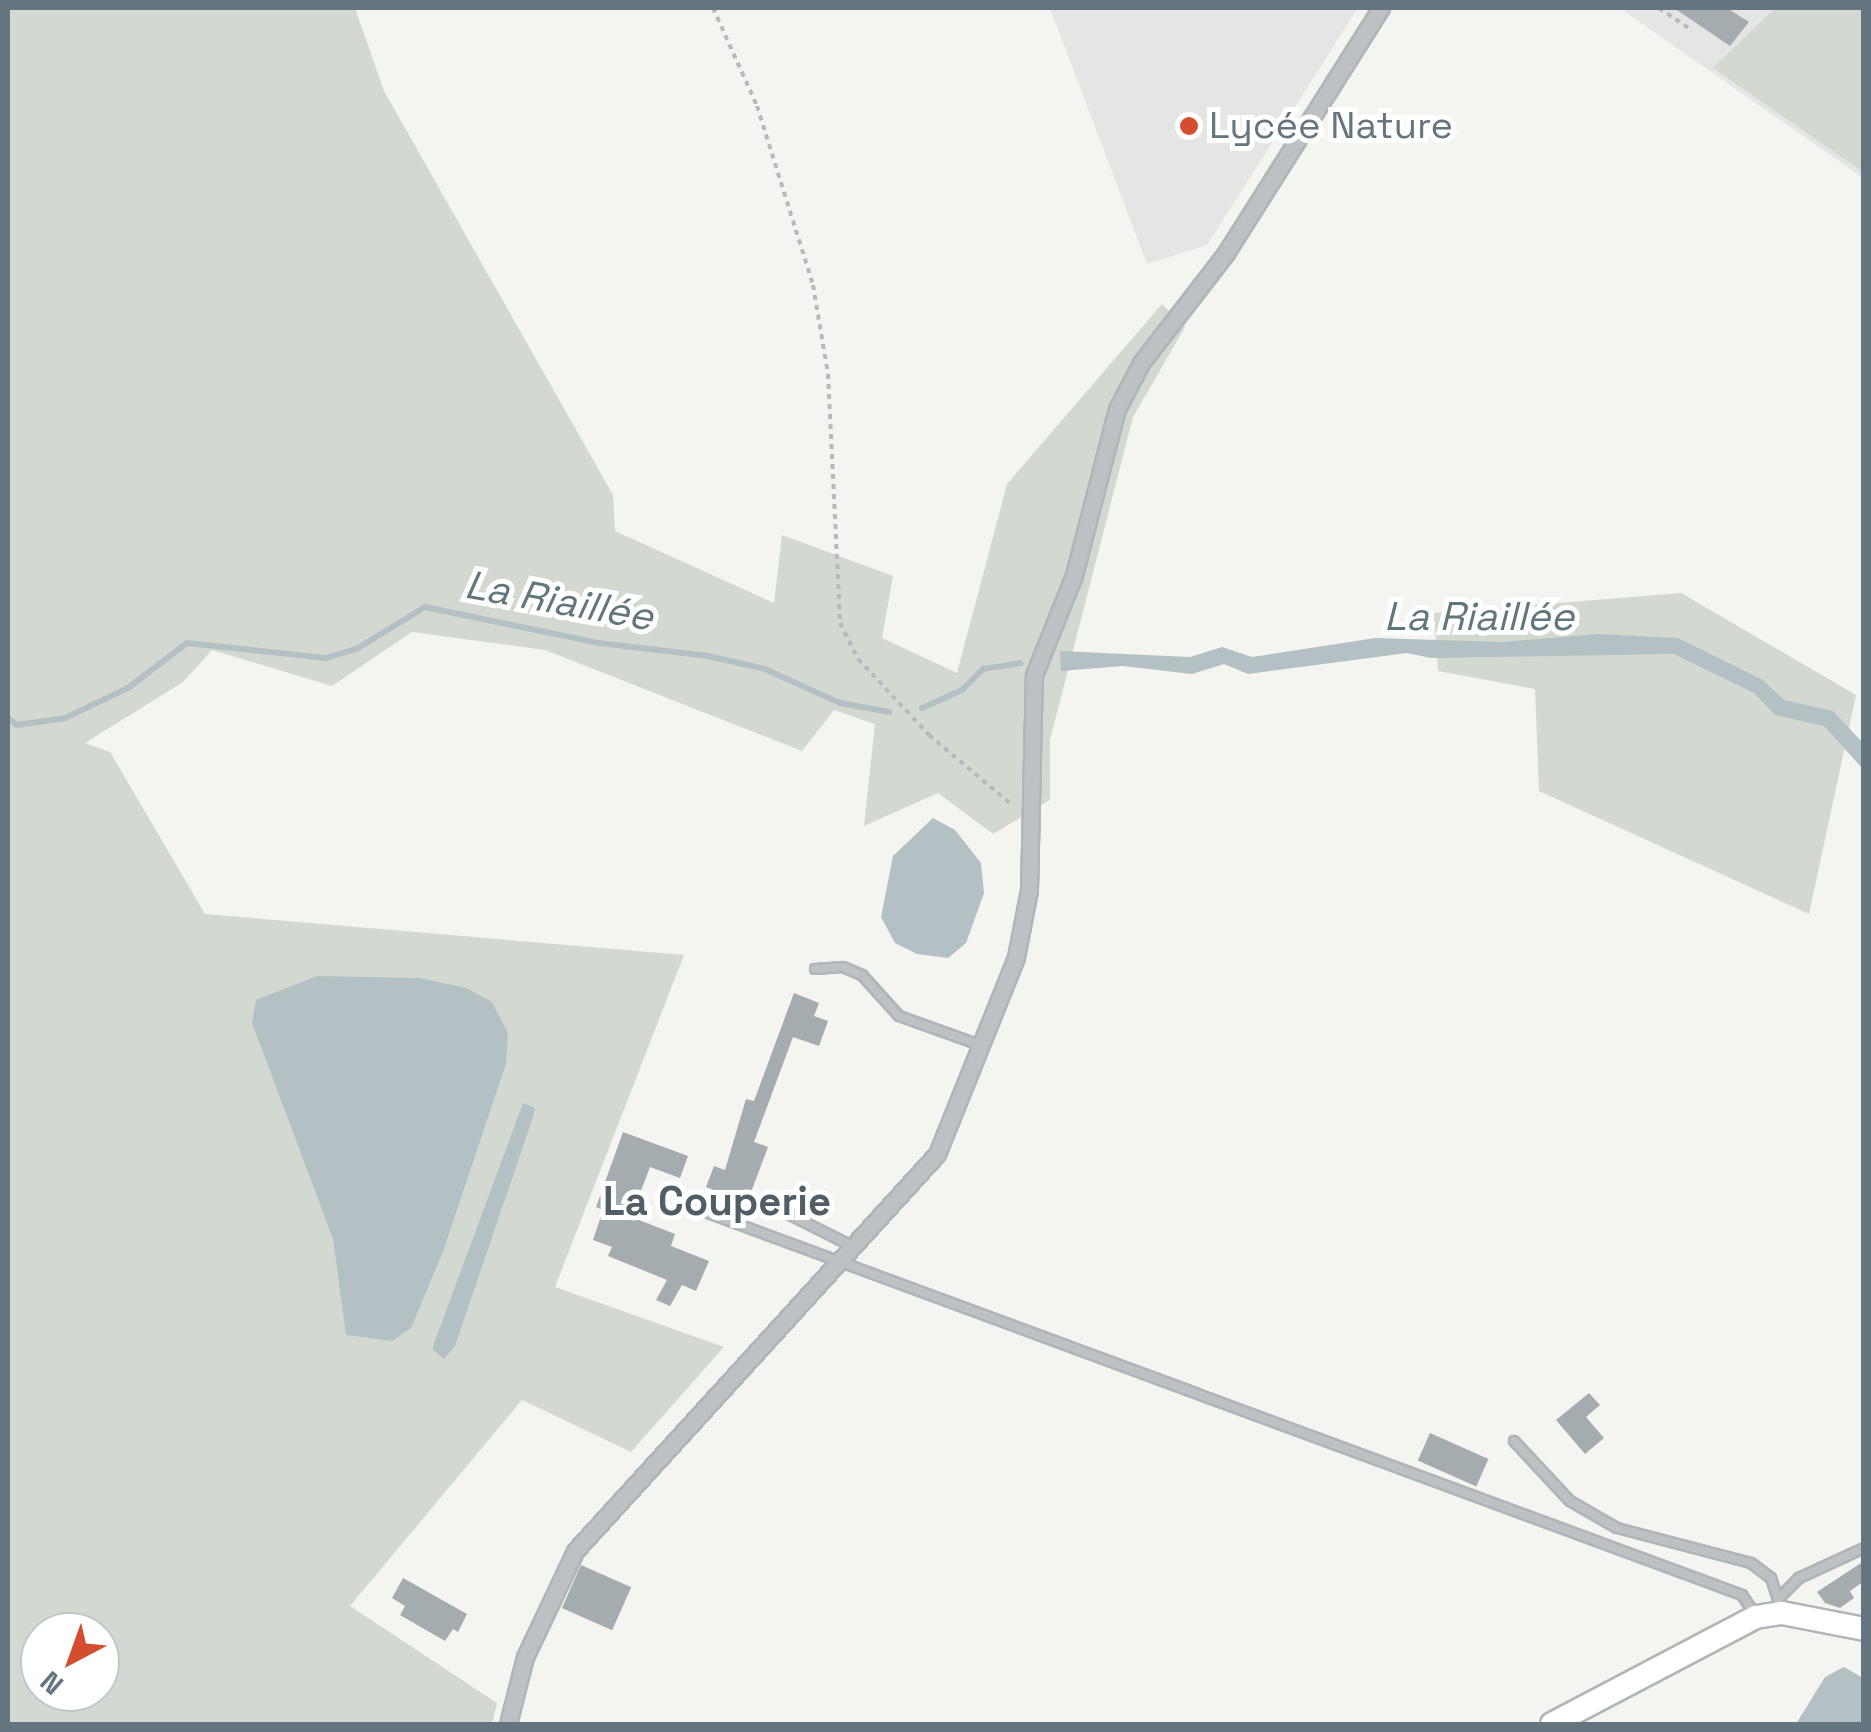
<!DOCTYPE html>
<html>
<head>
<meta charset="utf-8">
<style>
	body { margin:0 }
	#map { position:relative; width:1871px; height:1732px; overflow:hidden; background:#f4f4f0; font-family:"Space Grotesk",sans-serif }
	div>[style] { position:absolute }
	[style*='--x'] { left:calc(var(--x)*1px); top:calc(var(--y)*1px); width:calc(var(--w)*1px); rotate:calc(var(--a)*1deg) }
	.built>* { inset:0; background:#e4e5e4 }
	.green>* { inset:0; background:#d3d9d0 }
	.water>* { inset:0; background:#b4c1c4 }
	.stream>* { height:6px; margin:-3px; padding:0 3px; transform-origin:3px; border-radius:3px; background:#b4c1c4 }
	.building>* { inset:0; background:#a4acb0; transform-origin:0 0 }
	.path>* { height:4px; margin-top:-2px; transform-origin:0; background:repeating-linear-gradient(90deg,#b7babc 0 5px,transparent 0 10px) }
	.roads { filter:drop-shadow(2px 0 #b0b5b8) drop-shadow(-2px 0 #b0b5b8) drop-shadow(0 2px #b0b5b8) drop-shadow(0 -2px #b0b5b8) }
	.lane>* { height:8px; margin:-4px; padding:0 4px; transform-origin:4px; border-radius:4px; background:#bdc1c4 }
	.street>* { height:15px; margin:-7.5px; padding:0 7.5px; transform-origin:7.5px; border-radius:7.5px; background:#bdc1c4 }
	.secondary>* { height:22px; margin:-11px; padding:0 11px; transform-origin:11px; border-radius:11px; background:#fff }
	.dots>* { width:28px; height:28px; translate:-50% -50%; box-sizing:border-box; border:5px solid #fff; border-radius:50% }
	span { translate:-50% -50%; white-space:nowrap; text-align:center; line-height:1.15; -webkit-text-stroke:10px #fff; paint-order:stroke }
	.poi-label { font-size:38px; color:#65757f }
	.left { translate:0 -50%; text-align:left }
	.water-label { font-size:40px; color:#61777d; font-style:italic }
	.neighbourhood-label { font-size:40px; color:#525e65; font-weight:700 }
	.frame { position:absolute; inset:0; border:10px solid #65757f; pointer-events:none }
	.north { position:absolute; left:20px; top:1612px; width:100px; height:100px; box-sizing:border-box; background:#fff; border:2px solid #c1c8cc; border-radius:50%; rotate:221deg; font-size:28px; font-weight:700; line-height:40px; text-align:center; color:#65757f }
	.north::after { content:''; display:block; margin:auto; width:35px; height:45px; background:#d54d2f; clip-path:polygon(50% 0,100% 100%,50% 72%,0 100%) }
</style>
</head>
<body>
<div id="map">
	<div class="built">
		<div style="clip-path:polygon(1050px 8px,1358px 8px,1207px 245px,1147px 264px)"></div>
		<div style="clip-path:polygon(1620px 8px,1863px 8px,1863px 178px)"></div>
	</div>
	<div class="green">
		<div style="clip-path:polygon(evenodd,8px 8px,355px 8px,384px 91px,613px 495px,615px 531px,774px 603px,782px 535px,893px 576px,882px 638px,957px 673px,1007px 484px,1162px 304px,1185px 327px,1133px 417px,1050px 740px,1050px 800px,993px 834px,938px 793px,864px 826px,875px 724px,834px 710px,802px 751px,545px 650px,412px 632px,332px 686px,212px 650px,183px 682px,85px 743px,110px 752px,205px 914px,684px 955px,555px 1287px,724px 1347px,631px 1452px,522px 1400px,350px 1606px,497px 1703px,492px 1724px,8px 1724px,8px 8px,40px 1632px,100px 1632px,100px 1692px,40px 1692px,40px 1632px)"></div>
		<div style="clip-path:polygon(1775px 8px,1863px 8px,1863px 172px,1713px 68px)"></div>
		<div style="clip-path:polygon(1681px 593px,1856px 695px,1809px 914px,1539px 791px,1535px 689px,1438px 671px,1434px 613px)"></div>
	</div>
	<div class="water">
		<div style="clip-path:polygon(1598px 634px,1678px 638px,1763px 680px,1784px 700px,1833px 711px,1863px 743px,1863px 769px,1824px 726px,1775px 715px,1754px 693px,1674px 654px,1431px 658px,1407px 653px,1248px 674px,1224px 664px,1192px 674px,1123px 666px,1061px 671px,1060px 651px,1190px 657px,1222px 647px,1252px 657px,1375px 638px,1503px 642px)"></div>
		<div style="clip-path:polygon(933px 818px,955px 830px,981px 863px,984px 893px,966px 943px,948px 958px,917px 954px,895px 943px,881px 917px,893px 856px)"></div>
		<div style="clip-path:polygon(317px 976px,420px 978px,466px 988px,492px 1002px,508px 1033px,506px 1064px,443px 1252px,411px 1328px,392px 1341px,346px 1335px,333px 1239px,252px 1023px,256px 1000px)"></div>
		<div style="clip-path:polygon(523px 1103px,535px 1108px,533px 1117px,455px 1346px,444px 1359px,432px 1349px)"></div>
		<div style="clip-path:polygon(1844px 1667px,1863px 1678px,1863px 1724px,1796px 1724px,1825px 1677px)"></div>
	</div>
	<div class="stream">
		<div style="--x:922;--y:708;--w:44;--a:-24.2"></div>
		<div style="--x:962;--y:690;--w:30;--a:-45"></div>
		<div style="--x:983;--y:669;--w:38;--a:-9"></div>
		<div style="--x:8;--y:718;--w:11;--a:38"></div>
		<div style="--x:17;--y:725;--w:49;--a:-8.3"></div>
		<div style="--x:65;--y:718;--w:70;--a:-25.5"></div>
		<div style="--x:128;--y:688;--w:74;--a:-37.3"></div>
		<div style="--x:187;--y:643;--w:140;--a:6.2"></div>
		<div style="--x:326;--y:658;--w:34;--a:-17"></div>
		<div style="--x:358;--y:648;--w:79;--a:-31.5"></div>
		<div style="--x:425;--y:607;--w:178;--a:11.7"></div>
		<div style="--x:599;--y:643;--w:110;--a:6.8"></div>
		<div style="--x:708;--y:656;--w:58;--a:12.8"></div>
		<div style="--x:765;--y:669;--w:82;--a:24.4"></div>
		<div style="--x:840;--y:703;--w:50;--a:10.4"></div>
	</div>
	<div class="building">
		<div style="clip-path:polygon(1674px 8px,1727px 8px,1749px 22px,1730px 46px)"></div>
		<div style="clip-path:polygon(794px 993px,819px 1003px,814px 1016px,828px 1021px,819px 1046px,793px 1037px,754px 1142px,768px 1147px,747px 1203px,706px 1187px,714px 1166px,725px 1170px,746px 1099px,754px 1101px)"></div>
		<div style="clip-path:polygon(623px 1132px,688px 1156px,680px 1178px,650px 1167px,631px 1217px,675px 1234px,671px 1246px,709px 1261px,696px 1291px,682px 1285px,670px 1306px,656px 1300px,667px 1280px,608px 1256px,612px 1247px,593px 1240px,603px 1210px,596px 1207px)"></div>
		<div style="clip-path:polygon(1589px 1393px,1600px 1405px,1586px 1417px,1604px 1438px,1585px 1454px,1556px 1420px)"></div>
		<div style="left:1430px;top:1433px;width:64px;height:30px;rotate:24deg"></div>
		<div style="clip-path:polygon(1864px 1561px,1864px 1581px,1850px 1591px,1854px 1598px,1840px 1608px,1825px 1603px,1817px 1592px)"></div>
		<div style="left:581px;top:1565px;width:55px;height:47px;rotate:24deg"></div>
		<div style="clip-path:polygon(403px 1578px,467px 1614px,458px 1632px,453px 1629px,445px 1641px,400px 1615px,405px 1606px,392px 1598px)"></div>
	</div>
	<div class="path">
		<div style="--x:713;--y:8;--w:107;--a:65.8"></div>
		<div style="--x:757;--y:106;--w:188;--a:72.6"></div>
		<div style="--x:813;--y:285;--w:90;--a:80.4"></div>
		<div style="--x:828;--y:374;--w:249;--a:87.2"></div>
		<div style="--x:840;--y:623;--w:40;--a:63.4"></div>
		<div style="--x:858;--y:659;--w:104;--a:46.9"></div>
		<div style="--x:929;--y:735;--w:109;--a:40.1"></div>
		<div style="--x:1659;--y:8;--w:40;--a:34"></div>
	</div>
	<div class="roads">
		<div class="lane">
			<div style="--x:815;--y:969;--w:28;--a:-4"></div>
			<div style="--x:843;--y:967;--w:21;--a:23"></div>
			<div style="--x:862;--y:975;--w:55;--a:47.9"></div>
			<div style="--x:899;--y:1016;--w:86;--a:19.7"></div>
			<div style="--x:697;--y:1209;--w:1114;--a:20.27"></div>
			<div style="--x:1742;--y:1595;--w:22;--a:56"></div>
			<div style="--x:778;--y:1209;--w:83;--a:26.6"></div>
			<div style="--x:1514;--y:1441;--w:82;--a:47"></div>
			<div style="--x:1570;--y:1501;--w:54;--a:29.9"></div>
			<div style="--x:1617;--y:1528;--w:138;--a:14.6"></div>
			<div style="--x:1751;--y:1563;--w:25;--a:37"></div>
			<div style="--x:1771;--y:1578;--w:33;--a:72"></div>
			<div style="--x:1778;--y:1599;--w:30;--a:-45"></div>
			<div style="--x:1799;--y:1578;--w:72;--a:-24.8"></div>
		</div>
		<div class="street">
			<div style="--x:508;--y:1724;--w:69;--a:-75.8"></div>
			<div style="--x:525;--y:1657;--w:117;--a:-64.7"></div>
			<div style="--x:575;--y:1551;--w:537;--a:-47.64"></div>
			<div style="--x:937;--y:1154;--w:212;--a:-68.1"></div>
			<div style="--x:1016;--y:957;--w:68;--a:-79"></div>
			<div style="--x:1029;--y:890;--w:215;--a:-88.7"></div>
			<div style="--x:1034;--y:675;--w:108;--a:-68.2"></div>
			<div style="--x:1074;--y:575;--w:171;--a:-75.5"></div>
			<div style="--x:1117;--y:409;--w:52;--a:-62.4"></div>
			<div style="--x:1141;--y:363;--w:139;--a:-52.3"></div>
			<div style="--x:1226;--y:253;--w:290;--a:-57.7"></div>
		</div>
		<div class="secondary">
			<div style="--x:1552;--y:1724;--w:230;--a:-27.7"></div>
			<div style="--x:1756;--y:1617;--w:26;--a:-9"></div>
			<div style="--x:1782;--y:1613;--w:84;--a:11"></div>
		</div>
	</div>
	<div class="dots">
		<div style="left:1189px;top:126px;background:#d54d2f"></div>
	</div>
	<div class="poi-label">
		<span class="left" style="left:1209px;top:126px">Lycée Nature</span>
	</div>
	<div class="water-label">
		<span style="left:559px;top:601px;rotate:10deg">La Riaillée</span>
		<span style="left:1479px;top:617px">La Riaillée</span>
	</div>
	<div class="neighbourhood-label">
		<span style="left:717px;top:1202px">La Couperie</span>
	</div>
	<div class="frame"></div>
	<div class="north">N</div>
</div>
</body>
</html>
